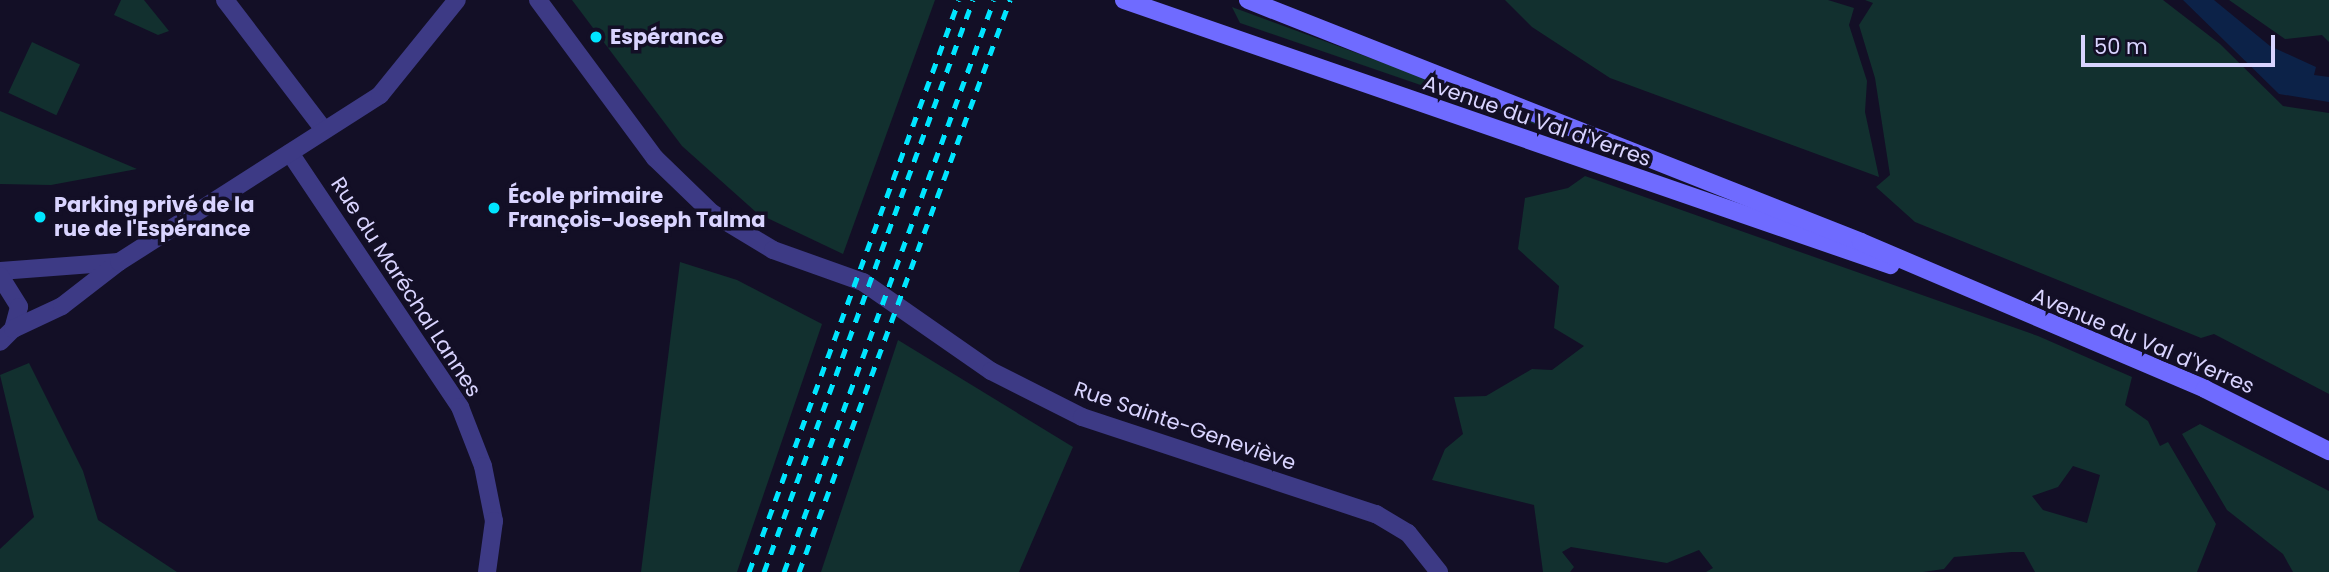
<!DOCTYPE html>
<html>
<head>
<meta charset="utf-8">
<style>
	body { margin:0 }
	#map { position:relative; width:2329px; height:572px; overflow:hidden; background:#130f26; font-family:Poppins,sans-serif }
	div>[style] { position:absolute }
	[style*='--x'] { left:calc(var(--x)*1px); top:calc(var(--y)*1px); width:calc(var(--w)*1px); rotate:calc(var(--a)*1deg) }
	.green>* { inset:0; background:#12302f; transform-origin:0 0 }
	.water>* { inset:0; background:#0c2248 }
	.minor>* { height:18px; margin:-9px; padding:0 9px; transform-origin:9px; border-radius:9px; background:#3d3a85 }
	.secondary>* { height:18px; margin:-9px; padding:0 9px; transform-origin:9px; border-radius:9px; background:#6f6bff }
	.rail>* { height:5px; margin-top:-2.5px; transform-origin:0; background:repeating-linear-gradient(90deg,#00e5ff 0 10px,transparent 0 19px) }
	.dots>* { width:19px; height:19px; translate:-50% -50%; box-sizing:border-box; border:4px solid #130f26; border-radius:50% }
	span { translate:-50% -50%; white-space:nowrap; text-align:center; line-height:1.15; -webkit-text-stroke:7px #130f26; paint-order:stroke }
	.poi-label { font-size:21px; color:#d9d4ff; font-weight:700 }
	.left { translate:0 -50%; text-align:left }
	.street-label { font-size:21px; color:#d9d4ff }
	.scale { position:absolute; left:2081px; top:35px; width:194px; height:32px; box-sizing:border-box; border:4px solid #d9d4ff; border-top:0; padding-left:9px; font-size:21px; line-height:24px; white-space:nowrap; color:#d9d4ff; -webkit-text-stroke:5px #130f26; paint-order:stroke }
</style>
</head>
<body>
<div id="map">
	<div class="green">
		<div style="clip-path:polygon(121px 0,144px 0,169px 31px,158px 35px,114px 15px)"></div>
		<div style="clip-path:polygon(572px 0,935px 0,843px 254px,757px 213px,682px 146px)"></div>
		<div style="clip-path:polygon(1505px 0,1828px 0,1854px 8px,1849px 25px,1867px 81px,1865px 112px,1879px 177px,1610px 78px,1532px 27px)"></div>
		<div style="clip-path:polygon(1865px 0,2163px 0,2220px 44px,2283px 106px,2329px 113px,2329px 394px,2214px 334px,2201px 338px,1915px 222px,1876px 187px,1890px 175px,1875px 78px,1859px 25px,1873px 3px)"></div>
		<div style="clip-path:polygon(2229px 0,2329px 0,2329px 42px,2322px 35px,2285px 39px)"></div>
		<div style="clip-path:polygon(1232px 7px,1476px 97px,1595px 145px,1240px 23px)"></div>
		<div style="left:32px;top:42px;width:53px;height:56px;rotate:25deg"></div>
		<div style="clip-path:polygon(0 111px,137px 169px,51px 185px,0 184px)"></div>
		<div style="clip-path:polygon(evenodd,1585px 176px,2038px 336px,2132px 377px,2125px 405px,2148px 421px,2160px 446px,2168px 442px,2216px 524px,2197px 572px,2035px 572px,2024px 552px,2012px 552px,1954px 557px,1944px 569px,1923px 572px,1706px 572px,1713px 568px,1699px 550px,1667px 563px,1571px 547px,1562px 552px,1574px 567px,1570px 572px,1543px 572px,1534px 505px,1432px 480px,1445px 449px,1463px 434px,1454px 397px,1486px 396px,1532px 369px,1552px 370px,1584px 346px,1554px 328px,1559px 286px,1518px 249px,1525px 198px,1568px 188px,1585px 176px,2073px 466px,2100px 475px,2087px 523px,2043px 510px,2032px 496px,2058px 487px,2073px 466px)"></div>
		<div style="clip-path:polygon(680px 262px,737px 280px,822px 324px,737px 572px,641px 572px)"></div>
		<div style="clip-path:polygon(898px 340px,1073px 447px,1019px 572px,821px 572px)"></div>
		<div style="clip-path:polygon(29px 363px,83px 471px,98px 520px,177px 572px,0 572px,0 549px,34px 517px,0 375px)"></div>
		<div style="clip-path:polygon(2200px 424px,2329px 491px,2329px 572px,2293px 572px,2283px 554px,2227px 510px,2182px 434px)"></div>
	</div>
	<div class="water">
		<div style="clip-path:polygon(2183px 0,2214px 0,2270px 46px,2316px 67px,2314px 75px,2329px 77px,2329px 102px,2279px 94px)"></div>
	</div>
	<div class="minor">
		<div style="--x:225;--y:0;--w:163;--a:52.7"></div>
		<div style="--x:538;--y:0;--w:197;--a:53.5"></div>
		<div style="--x:655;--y:158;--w:79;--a:44"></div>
		<div style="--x:712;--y:213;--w:71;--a:31.2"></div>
		<div style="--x:773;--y:250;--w:96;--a:19.6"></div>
		<div style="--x:863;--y:282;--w:156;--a:34.8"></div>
		<div style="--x:991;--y:371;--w:102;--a:26.8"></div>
		<div style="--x:1082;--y:417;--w:310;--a:18.3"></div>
		<div style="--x:1376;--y:514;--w:37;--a:31"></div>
		<div style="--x:1408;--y:533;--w:50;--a:51.5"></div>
		<div style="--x:290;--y:153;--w:306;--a:56.2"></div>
		<div style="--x:460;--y:407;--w:63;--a:68.7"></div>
		<div style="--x:483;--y:466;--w:56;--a:78.7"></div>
		<div style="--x:494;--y:521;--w:51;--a:97.8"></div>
		<div style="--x:0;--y:271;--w:119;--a:-4.3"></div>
		<div style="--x:0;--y:276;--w:36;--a:58"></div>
		<div style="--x:19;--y:307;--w:23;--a:105"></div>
		<div style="--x:13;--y:329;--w:18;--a:135"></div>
		<div style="--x:13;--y:329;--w:54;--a:-25.1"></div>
		<div style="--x:62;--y:306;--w:72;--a:-37.7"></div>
		<div style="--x:119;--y:262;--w:310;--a:-32.6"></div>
		<div style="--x:380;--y:95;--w:122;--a:-51"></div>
	</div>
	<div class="secondary">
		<div style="--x:1124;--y:0;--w:811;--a:19.08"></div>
		<div style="--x:1248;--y:0;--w:659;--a:21.54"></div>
		<div style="--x:1861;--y:242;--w:374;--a:23.1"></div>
		<div style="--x:2205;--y:389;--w:139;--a:26.6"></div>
	</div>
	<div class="rail">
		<div style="--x:749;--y:572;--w:609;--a:-69.84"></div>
		<div style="--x:764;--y:572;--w:609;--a:-69.93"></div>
		<div style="--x:784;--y:572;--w:609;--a:-69.84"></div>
		<div style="--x:799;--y:572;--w:610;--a:-69.75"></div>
	</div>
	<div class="dots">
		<div style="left:596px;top:37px;background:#00e5ff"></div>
		<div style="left:494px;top:208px;background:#00e5ff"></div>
		<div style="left:40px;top:217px;background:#00e5ff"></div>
	</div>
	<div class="poi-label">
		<span class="left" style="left:610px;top:37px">Espérance</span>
		<span class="left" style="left:508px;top:208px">École primaire<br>François-Joseph Talma</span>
		<span class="left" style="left:54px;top:217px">Parking privé de la<br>rue de l'Espérance</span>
	</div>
	<div class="street-label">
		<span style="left:1537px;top:121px;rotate:19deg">Avenue du Val d'Yerres</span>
		<span style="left:406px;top:287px;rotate:57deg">Rue du Maréchal Lannes</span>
		<span style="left:2143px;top:341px;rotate:23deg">Avenue du Val d'Yerres</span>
		<span style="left:1185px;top:426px;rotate:19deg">Rue Sainte-Geneviève</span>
	</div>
	<div class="scale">50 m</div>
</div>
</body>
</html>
